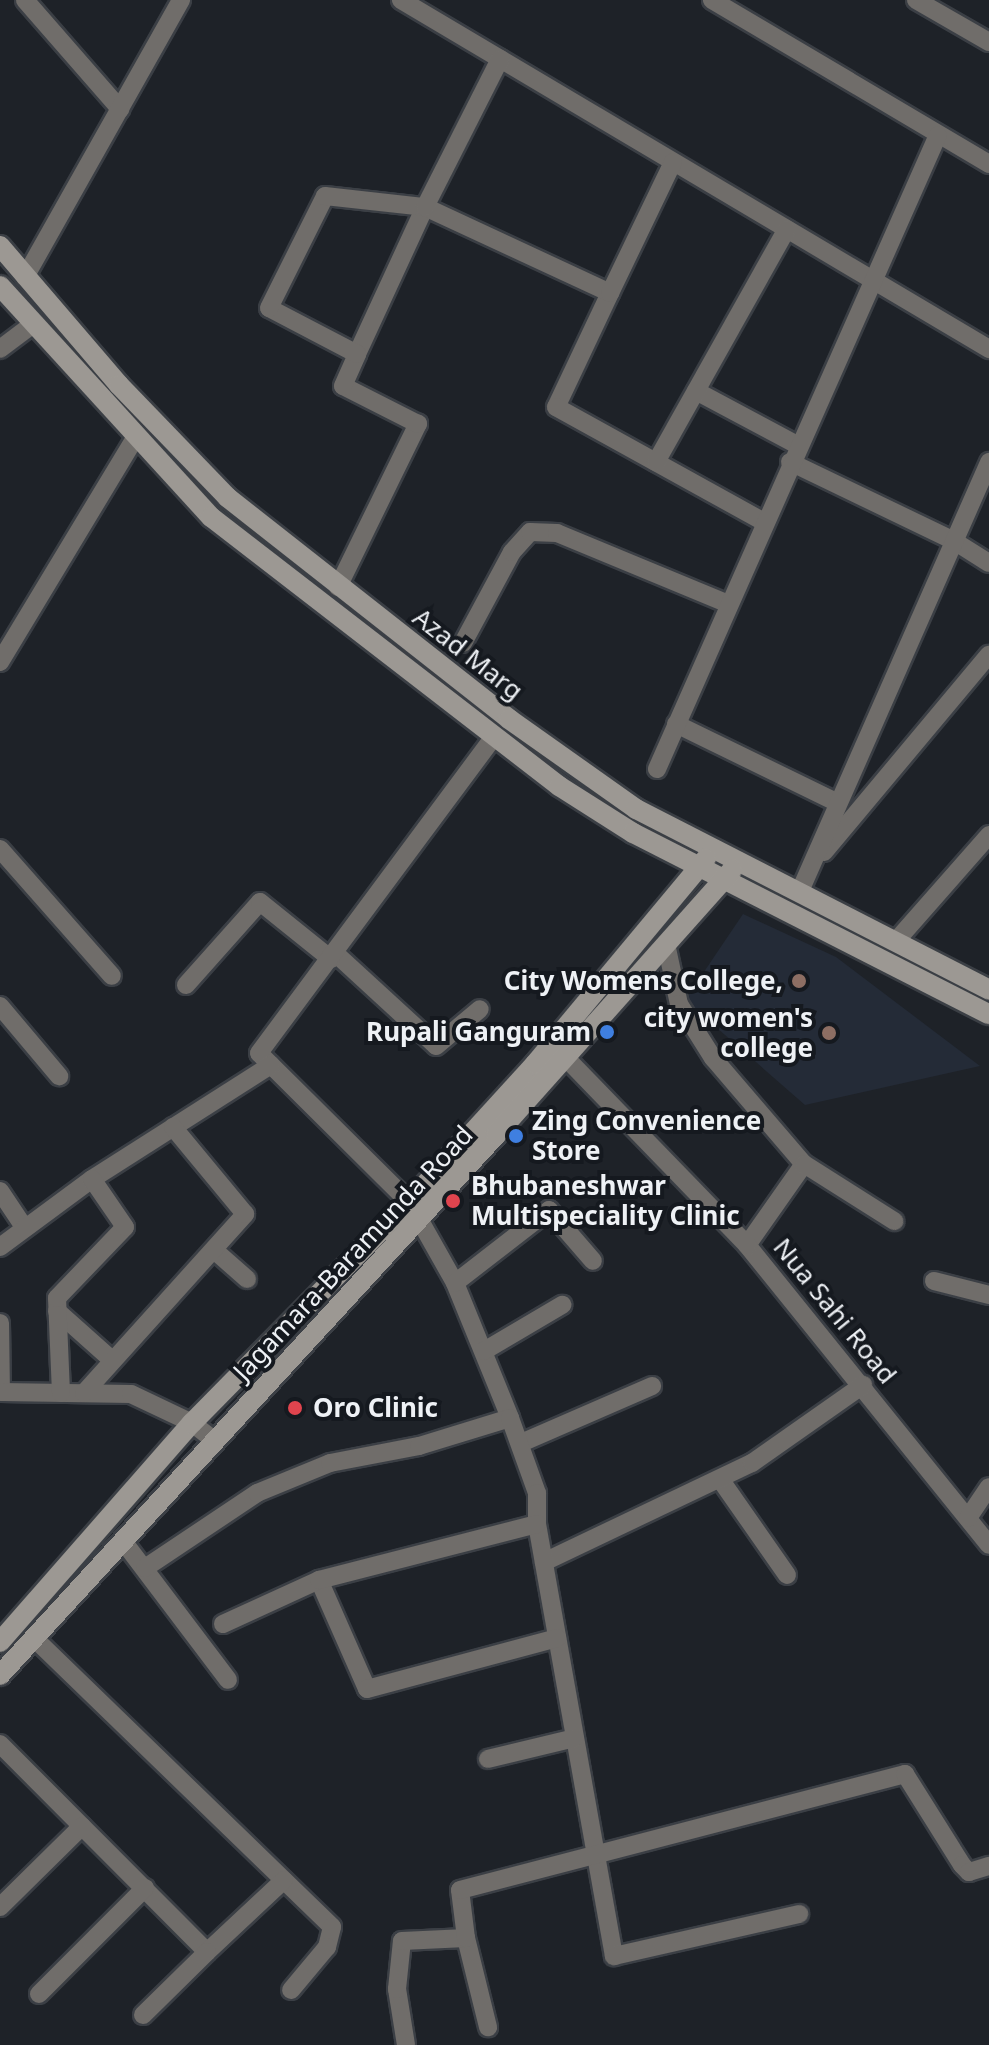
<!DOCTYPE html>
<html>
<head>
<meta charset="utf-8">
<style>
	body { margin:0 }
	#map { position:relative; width:989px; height:2045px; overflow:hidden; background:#1e2228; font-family:"Noto Sans",sans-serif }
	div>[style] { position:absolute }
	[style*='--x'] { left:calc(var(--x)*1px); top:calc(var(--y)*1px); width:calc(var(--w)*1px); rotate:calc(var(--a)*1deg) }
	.built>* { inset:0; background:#242b37 }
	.roads { filter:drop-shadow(2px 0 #3b3f45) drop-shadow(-2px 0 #3b3f45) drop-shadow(0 2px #3b3f45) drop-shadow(0 -2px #3b3f45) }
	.street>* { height:18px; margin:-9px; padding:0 9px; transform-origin:9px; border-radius:9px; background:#706d6a }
	.secondary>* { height:20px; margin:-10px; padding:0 10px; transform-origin:10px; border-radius:10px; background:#9c9893 }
	.dots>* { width:22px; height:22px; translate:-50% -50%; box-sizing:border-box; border:4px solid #15191f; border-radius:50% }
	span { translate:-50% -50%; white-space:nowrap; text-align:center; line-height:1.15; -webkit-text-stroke:8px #15191f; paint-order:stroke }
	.street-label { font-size:26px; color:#eef1f5 }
	.poi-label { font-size:26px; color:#eef1f5; font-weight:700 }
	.right { translate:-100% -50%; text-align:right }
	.left { translate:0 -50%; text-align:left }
</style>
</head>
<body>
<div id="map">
	<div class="built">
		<div style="clip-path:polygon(743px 914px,836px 957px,980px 1066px,805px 1105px,685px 1000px)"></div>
	</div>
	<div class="roads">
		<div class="street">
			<div style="--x:25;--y:0;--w:145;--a:48.9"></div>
			<div style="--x:401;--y:0;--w:684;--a:30.69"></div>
			<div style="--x:712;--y:0;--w:322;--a:30.6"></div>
			<div style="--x:916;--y:0;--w:84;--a:29.9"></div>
			<div style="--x:25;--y:277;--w:318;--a:-60.6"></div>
			<div style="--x:610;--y:293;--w:126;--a:115.3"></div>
			<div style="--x:556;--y:407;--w:238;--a:28.9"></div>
			<div style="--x:0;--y:349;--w:40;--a:-37"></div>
			<div style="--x:357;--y:354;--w:162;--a:-65.2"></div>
			<div style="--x:425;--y:207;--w:204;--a:24.9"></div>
			<div style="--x:610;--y:293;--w:145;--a:-64.3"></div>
			<div style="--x:696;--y:391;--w:115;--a:28.1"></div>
			<div style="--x:656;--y:462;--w:267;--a:-60.7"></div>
			<div style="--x:790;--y:462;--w:182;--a:25.7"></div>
			<div style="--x:954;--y:541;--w:41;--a:32.2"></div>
			<div style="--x:338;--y:587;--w:182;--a:-63.9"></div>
			<div style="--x:418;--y:424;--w:84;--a:-153.1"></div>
			<div style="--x:343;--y:386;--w:35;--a:-66"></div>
			<div style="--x:357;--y:354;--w:99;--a:-152.4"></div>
			<div style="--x:269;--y:308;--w:125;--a:-63.4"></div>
			<div style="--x:325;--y:196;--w:101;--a:6.3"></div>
			<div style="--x:425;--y:207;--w:166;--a:-63.1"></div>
			<div style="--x:463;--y:643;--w:103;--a:-61.7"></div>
			<div style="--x:512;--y:552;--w:27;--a:-48"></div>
			<div style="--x:530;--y:532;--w:27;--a:2"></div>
			<div style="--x:557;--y:533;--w:185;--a:22.5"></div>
			<div style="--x:0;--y:662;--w:262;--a:-58.9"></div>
			<div style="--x:676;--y:724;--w:180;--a:26"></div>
			<div style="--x:657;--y:769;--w:693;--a:-66.1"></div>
			<div style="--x:0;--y:849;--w:169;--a:48.6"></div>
			<div style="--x:824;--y:852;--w:257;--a:-50.1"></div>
			<div style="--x:800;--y:891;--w:469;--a:-66.2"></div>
			<div style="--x:896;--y:941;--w:141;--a:-48.7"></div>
			<div style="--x:666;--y:944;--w:61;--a:77.8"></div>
			<div style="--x:679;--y:1004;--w:64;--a:57.8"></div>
			<div style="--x:713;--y:1058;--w:140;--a:49.4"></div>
			<div style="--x:804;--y:1164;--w:99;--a:125.1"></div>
			<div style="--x:747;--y:1245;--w:385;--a:51.1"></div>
			<div style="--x:335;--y:953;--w:137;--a:42.6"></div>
			<div style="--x:436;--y:1046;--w:57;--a:-40.1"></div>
			<div style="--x:186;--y:985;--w:111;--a:-48.3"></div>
			<div style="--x:260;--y:902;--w:91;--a:38.8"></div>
			<div style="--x:0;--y:1006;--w:92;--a:49.9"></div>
			<div style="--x:565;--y:1057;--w:262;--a:45.9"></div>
			<div style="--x:804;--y:1164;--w:107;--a:32.3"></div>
			<div style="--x:0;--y:1191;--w:43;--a:56.3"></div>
			<div style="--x:409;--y:1202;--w:211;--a:-135.2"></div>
			<div style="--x:259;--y:1053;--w:395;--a:-53.4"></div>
			<div style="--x:419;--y:1219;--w:73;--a:60.6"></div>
			<div style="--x:455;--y:1283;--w:146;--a:67.8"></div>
			<div style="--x:0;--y:1247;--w:114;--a:-36.5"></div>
			<div style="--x:92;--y:1179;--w:212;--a:-32.5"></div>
			<div style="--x:214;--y:1250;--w:44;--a:41.3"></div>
			<div style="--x:934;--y:1281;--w:57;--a:14.3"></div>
			<div style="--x:455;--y:1283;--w:119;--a:-37.8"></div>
			<div style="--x:549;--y:1210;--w:67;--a:49.2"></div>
			<div style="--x:57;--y:1311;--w:74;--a:41.7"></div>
			<div style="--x:0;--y:1323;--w:69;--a:89.2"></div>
			<div style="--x:1;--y:1392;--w:130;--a:0.9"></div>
			<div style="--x:131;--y:1394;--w:68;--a:25.4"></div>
			<div style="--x:192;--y:1423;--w:29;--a:38"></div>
			<div style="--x:484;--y:1351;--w:91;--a:-30.5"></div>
			<div style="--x:61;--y:1393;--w:95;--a:-92.4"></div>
			<div style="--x:57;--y:1298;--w:98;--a:-46.2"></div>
			<div style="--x:125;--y:1227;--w:58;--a:-124.5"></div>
			<div style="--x:84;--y:1393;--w:241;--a:-48"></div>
			<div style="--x:245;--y:1214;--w:113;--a:-129.6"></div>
			<div style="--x:521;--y:1443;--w:143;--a:-23.5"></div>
			<div style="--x:720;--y:1479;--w:117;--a:55.1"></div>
			<div style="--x:968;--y:1518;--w:37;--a:-56"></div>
			<div style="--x:123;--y:1541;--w:174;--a:52.9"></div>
			<div style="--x:544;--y:1562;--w:230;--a:-25.5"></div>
			<div style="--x:752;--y:1463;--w:136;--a:-35.1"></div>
			<div style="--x:145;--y:1568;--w:135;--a:-33.8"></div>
			<div style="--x:257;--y:1493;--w:79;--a:-22.3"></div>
			<div style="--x:330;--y:1463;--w:91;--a:-10.8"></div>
			<div style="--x:419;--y:1446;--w:95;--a:-17.1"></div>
			<div style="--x:510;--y:1418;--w:80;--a:70.2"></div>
			<div style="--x:537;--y:1493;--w:31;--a:90"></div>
			<div style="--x:537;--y:1524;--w:439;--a:79.9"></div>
			<div style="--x:614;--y:1956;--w:190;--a:-12.8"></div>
			<div style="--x:319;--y:1580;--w:119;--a:66.2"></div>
			<div style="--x:367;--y:1689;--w:197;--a:-15"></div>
			<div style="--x:223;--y:1624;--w:106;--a:-24.6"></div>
			<div style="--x:319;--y:1580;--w:225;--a:-14.4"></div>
			<div style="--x:34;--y:1638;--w:415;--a:44.1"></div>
			<div style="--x:332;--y:1927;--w:21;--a:104"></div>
			<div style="--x:327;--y:1947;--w:56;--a:129.9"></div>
			<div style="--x:0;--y:1744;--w:293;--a:45.1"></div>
			<div style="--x:207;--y:1952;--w:105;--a:-43.1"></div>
			<div style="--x:488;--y:1759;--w:89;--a:-13.6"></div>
			<div style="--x:0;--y:1907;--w:115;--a:-44.6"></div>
			<div style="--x:466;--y:1938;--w:92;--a:76.1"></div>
			<div style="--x:39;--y:1994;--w:150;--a:-45"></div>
			<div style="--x:143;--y:2015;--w:90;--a:-44.5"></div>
			<div style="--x:406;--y:2045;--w:57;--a:-99.1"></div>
			<div style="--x:397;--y:1989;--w:48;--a:-84.1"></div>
			<div style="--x:402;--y:1941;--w:64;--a:-2.7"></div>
			<div style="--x:466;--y:1938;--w:48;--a:-97.1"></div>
			<div style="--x:460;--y:1890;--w:460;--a:-14.6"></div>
			<div style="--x:905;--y:1774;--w:107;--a:57.9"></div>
			<div style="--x:962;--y:1865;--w:10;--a:45"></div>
			<div style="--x:969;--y:1872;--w:21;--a:-17"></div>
		</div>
		<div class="secondary">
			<div style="--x:0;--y:246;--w:183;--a:49.4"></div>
			<div style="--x:119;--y:385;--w:156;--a:46"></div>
			<div style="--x:227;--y:497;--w:359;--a:38.2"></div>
			<div style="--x:509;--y:719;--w:156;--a:35.3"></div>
			<div style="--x:636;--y:809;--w:397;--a:27.1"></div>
			<div style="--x:0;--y:286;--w:313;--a:47.6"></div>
			<div style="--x:211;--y:517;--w:440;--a:37.7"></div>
			<div style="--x:559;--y:786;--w:88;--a:32.4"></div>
			<div style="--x:633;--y:833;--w:399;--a:27"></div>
			<div style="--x:0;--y:1642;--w:291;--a:-48.8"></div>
			<div style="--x:192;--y:1423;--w:310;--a:-45.5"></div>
			<div style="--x:409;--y:1202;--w:187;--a:-47.6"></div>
			<div style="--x:535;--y:1064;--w:267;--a:-50.2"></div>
			<div style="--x:0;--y:1675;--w:733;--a:-47.43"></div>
			<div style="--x:496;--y:1135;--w:355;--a:-48.3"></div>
		</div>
	</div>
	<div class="dots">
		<div style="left:799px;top:981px;background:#8d6e63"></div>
		<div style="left:607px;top:1032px;background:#3f7fe0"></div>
		<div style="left:829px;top:1033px;background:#8d6e63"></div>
		<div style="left:516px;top:1136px;background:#3f7fe0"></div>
		<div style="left:453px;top:1201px;background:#e0444e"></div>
		<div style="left:295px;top:1408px;background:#e0444e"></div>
	</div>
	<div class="street-label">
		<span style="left:468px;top:654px;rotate:38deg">Azad Marg</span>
		<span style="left:353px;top:1253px;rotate:-47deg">Jagamara-Baramunda Road</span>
		<span style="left:835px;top:1311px;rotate:51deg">Nua Sahi Road</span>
	</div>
	<div class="poi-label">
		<span class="right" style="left:783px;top:981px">City Womens College,</span>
		<span class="right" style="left:813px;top:1033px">city women's<br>college</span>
		<span class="right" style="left:591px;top:1032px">Rupali Ganguram</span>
		<span class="left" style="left:532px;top:1136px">Zing Convenience<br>Store</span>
		<span class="left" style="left:471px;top:1201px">Bhubaneshwar<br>Multispeciality Clinic</span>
		<span class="left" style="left:313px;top:1408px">Oro Clinic</span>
	</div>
</div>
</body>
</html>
